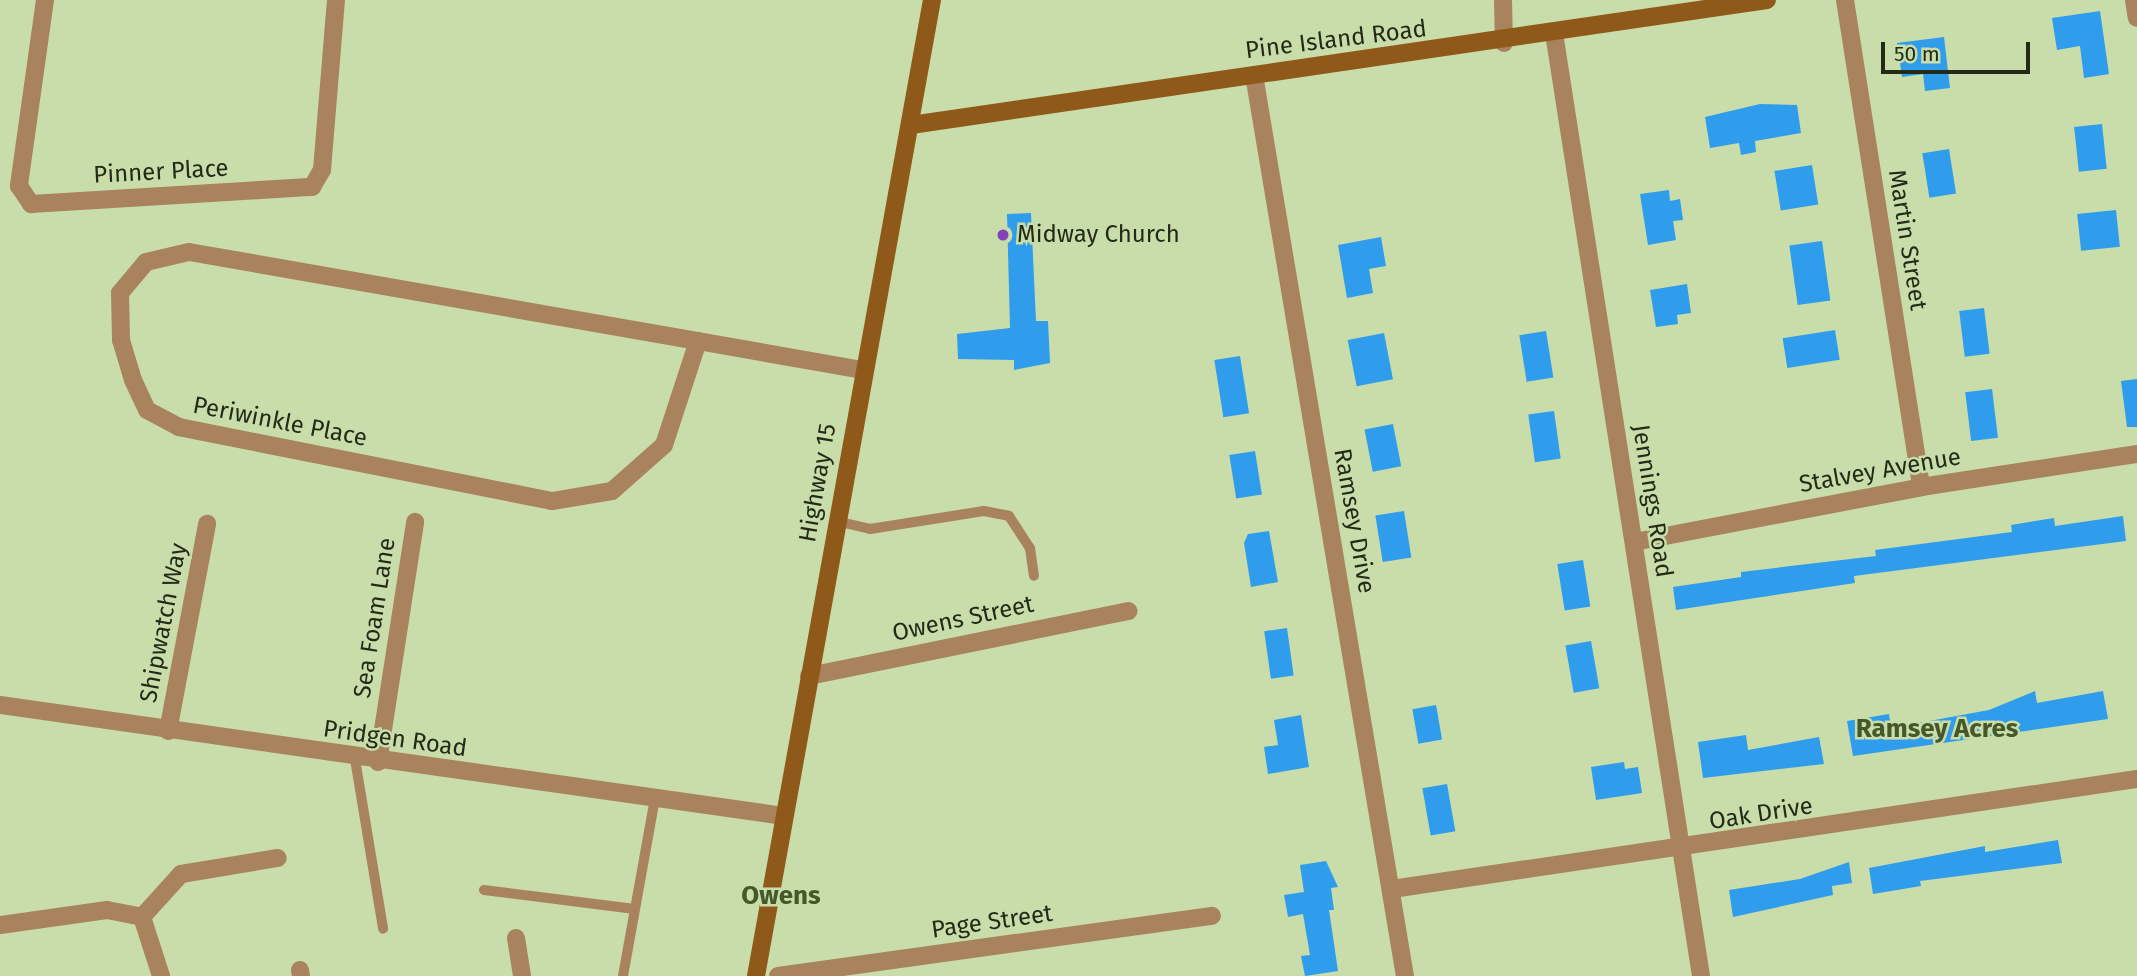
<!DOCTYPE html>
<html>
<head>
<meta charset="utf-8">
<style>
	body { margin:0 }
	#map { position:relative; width:2137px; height:976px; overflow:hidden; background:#c8ddaa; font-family:"Fira Sans",sans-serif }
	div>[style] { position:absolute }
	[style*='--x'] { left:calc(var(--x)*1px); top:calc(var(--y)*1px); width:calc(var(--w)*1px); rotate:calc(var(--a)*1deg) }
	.building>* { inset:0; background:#2f9cec; transform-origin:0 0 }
	.lane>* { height:10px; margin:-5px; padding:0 5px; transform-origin:5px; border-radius:5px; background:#a8835e }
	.street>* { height:18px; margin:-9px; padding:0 9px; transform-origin:9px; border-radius:9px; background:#a8835e }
	.secondary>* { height:18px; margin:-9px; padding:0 9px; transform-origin:9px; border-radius:9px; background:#8f5a19 }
	.dots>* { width:19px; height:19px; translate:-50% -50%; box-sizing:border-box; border:4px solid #c8ddaa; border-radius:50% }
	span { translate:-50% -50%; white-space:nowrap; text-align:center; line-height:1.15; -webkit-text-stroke:5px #c8ddaa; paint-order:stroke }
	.street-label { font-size:24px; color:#232b17 }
	.poi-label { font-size:24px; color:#232b17 }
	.left { translate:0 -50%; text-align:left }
	.neighbourhood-label { font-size:26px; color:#46572a; font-weight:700 }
	.scale { position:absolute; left:1881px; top:42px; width:149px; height:32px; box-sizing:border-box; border:4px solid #232b17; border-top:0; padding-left:9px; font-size:21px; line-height:24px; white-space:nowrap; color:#232b17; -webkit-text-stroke:5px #c8ddaa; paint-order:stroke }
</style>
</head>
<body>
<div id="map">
	<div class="building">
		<div style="clip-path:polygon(2100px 11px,2109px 74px,2084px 78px,2080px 46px,2057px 50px,2052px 18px)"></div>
		<div style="clip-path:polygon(1944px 37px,1950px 88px,1925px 91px,1923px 74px,1902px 77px,1897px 43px)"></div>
		<div style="clip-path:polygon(1760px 104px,1797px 105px,1801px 133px,1755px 141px,1756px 152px,1741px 155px,1739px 143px,1710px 148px,1705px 117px)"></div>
		<div style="left:2102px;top:124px;width:45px;height:28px;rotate:84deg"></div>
		<div style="left:1949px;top:149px;width:45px;height:27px;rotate:81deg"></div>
		<div style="left:1812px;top:165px;width:40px;height:38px;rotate:81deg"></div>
		<div style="clip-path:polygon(1669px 190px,1670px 201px,1680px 199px,1683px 220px,1673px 221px,1676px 240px,1648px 245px,1640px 194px)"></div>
		<div style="left:2116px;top:210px;width:37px;height:39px;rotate:84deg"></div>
		<div style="clip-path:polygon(1031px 213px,1036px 321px,1048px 321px,1050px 363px,1014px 370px,1014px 360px,958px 359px,957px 334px,1010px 328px,1007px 214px)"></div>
		<div style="clip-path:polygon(1381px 237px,1386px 266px,1369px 269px,1373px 293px,1347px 298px,1338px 245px)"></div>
		<div style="left:1822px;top:241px;width:60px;height:33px;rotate:82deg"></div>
		<div style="clip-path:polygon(1687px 284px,1691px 313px,1677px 315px,1678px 324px,1656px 327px,1650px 290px)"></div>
		<div style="left:1984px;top:308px;width:46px;height:25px;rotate:83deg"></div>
		<div style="left:1835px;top:330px;width:30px;height:53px;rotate:81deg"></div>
		<div style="left:1546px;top:331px;width:47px;height:27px;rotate:81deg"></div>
		<div style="left:1384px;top:333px;width:47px;height:37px;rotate:79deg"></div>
		<div style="left:1240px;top:356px;width:58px;height:26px;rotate:81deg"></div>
		<div style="clip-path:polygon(2137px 379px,2137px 427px,2127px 427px,2121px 381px)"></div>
		<div style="left:1992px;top:389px;width:49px;height:27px;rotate:83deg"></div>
		<div style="left:1554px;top:411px;width:48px;height:26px;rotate:82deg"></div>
		<div style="left:1393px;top:424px;width:43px;height:29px;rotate:79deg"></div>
		<div style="left:1255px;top:451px;width:44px;height:26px;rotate:81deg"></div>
		<div style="left:1404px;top:511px;width:47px;height:29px;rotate:81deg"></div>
		<div style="clip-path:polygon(2123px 516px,2126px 541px,1854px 576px,1855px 583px,1676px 610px,1673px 587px,1741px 577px,1741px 572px,1876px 556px,1875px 550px,2012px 532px,2011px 525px,2054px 518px,2055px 526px)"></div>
		<div style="clip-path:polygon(1269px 531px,1278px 582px,1251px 587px,1244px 543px,1248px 534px)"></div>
		<div style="left:1583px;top:560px;width:47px;height:26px;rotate:81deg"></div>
		<div style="left:1287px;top:628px;width:48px;height:23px;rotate:82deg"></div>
		<div style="left:1591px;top:641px;width:48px;height:26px;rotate:80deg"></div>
		<div style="clip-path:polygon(2035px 691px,2037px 703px,2103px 691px,2108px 719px,1853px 756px,1847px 721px,1889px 714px,1891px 728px,1989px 710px)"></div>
		<div style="left:1436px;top:705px;width:35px;height:24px;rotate:80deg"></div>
		<div style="clip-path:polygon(1301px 715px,1309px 767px,1268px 774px,1264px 747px,1278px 745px,1274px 720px)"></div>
		<div style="clip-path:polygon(1746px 735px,1748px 750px,1819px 737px,1824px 764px,1703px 778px,1698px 742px)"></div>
		<div style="clip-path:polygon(1624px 762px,1625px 769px,1638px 767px,1642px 793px,1596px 800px,1591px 767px)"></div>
		<div style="left:1447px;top:784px;width:48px;height:25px;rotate:80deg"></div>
		<div style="clip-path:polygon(2058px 840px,2062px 863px,1920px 881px,1921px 886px,1873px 894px,1869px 868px,1985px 846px,1985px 852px)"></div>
		<div style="clip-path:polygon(1326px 861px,1338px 887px,1331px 888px,1334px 910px,1329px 910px,1338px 971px,1305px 976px,1301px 956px,1310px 955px,1303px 914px,1288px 917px,1284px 895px,1304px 892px,1300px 865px)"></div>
		<div style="clip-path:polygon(1849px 862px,1852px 883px,1832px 886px,1833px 895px,1733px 917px,1729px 890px,1800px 879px)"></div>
	</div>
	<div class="lane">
		<div style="--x:836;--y:521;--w:35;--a:13"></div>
		<div style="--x:870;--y:529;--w:115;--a:-9"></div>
		<div style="--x:984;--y:511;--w:25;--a:11"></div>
		<div style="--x:1009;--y:516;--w:38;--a:57"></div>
		<div style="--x:1030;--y:548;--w:28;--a:82"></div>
		<div style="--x:355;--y:759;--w:172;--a:80.6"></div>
		<div style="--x:484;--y:890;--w:152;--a:7.2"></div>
		<div style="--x:623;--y:976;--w:180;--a:-79.8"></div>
	</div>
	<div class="street">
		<div style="--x:45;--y:0;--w:188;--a:98"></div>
		<div style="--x:19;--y:186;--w:22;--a:56"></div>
		<div style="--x:31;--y:204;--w:282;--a:-3.5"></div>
		<div style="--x:312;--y:187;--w:20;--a:-60"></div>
		<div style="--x:322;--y:170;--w:171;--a:-85.3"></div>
		<div style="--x:1503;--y:0;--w:43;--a:88.7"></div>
		<div style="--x:1845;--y:0;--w:493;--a:81.1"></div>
		<div style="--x:2134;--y:0;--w:18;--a:81"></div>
		<div style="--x:1554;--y:33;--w:954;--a:81.14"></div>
		<div style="--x:1254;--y:75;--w:914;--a:80.49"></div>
		<div style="--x:698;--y:341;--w:109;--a:108.1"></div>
		<div style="--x:664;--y:445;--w:69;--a:138.5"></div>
		<div style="--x:612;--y:491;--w:61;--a:170.5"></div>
		<div style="--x:552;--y:501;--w:380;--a:-168.8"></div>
		<div style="--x:179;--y:427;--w:36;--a:-152"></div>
		<div style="--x:147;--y:410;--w:33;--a:-115"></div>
		<div style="--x:133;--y:380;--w:42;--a:-106.7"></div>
		<div style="--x:121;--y:340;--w:47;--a:-91.2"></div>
		<div style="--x:120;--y:293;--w:40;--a:-50"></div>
		<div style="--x:146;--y:262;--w:44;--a:-13.1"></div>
		<div style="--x:189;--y:252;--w:517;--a:9.92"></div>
		<div style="--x:698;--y:341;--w:167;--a:10"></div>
		<div style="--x:1634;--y:542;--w:292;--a:-10.8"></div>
		<div style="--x:1921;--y:487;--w:219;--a:-8.7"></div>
		<div style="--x:809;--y:676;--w:326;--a:-11.5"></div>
		<div style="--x:0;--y:705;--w:792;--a:8.06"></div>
		<div style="--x:168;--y:731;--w:211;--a:-79.3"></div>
		<div style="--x:378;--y:762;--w:243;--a:-81.2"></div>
		<div style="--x:1392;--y:889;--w:753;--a:-8.4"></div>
		<div style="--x:142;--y:917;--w:58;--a:-47.8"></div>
		<div style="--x:181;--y:874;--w:98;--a:-9.4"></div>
		<div style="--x:0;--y:925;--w:108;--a:-8"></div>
		<div style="--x:107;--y:910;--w:36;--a:11"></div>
		<div style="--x:142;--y:917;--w:62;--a:72.1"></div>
		<div style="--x:516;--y:938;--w:38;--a:81"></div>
		<div style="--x:300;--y:970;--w:6;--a:81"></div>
		<div style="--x:778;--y:976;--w:438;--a:-7.9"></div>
	</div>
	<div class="secondary">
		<div style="--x:911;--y:125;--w:865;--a:-8.31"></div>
		<div style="--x:756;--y:976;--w:992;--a:-79.78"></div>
	</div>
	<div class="dots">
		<div style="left:1003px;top:235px;background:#8243b8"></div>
	</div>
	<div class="street-label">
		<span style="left:1336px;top:40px;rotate:-7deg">Pine Island Road</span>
		<span style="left:161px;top:172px;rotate:-3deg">Pinner Place</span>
		<span style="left:1907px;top:240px;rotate:81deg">Martin Street</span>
		<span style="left:280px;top:422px;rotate:11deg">Periwinkle Place</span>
		<span style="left:1880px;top:471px;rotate:-10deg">Stalvey Avenue</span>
		<span style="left:818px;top:483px;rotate:-80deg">Highway 15</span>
		<span style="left:1652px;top:501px;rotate:81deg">Jennings Road</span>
		<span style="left:1354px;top:521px;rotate:80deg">Ramsey Drive</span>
		<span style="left:375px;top:618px;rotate:-81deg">Sea Foam Lane</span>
		<span style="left:963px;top:619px;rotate:-12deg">Owens Street</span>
		<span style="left:164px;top:623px;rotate:-79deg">Shipwatch Way</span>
		<span style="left:395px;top:739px;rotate:8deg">Pridgen Road</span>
		<span style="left:1761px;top:814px;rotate:-9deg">Oak Drive</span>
		<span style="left:992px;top:922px;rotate:-8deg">Page Street</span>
	</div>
	<div class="poi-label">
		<span class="left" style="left:1017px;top:235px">Midway Church</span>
	</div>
	<div class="neighbourhood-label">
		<span style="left:1937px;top:729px">Ramsey Acres</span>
		<span style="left:781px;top:896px">Owens</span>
	</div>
	<div class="scale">50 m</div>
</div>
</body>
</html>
